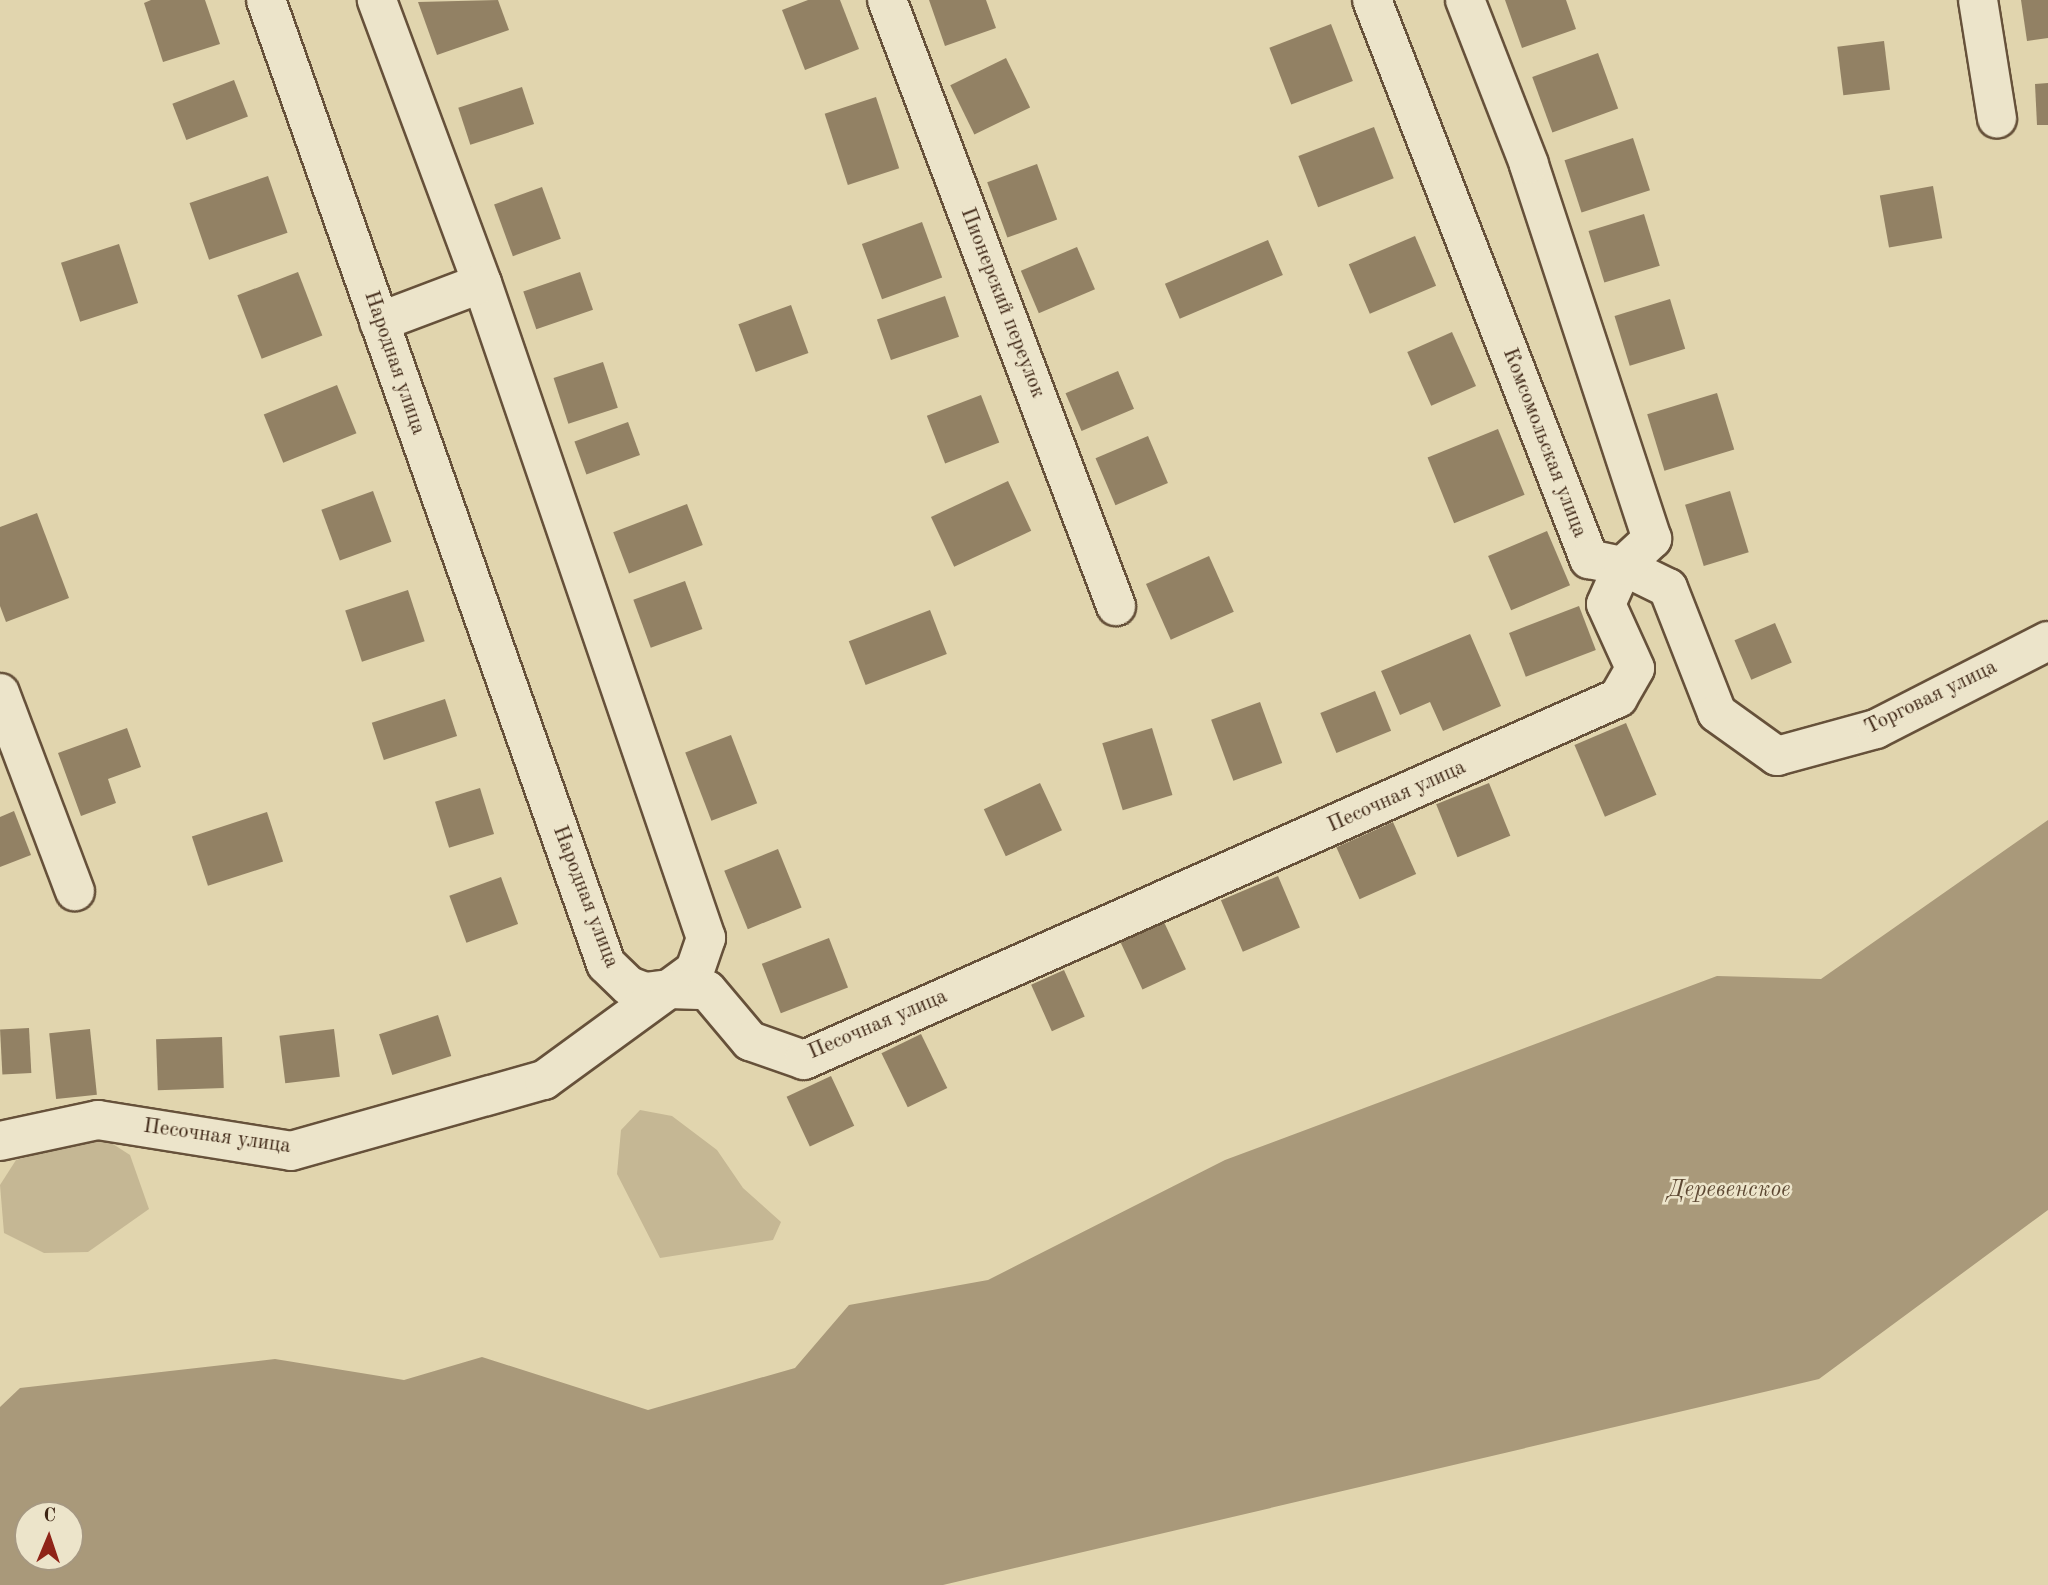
<!DOCTYPE html>
<html>
<head>
<meta charset="utf-8">
<style>
	body { margin:0 }
	#map { position:relative; width:2048px; height:1585px; overflow:hidden; background:#e1d5ae; font-family:"Old Standard TT",serif }
	div>[style] { position:absolute }
	[style*='--x'] { left:calc(var(--x)*1px); top:calc(var(--y)*1px); width:calc(var(--w)*1px); rotate:calc(var(--a)*1deg) }
	.green>* { inset:0; background:#c5b794 }
	.water>* { inset:0; background:#a9997a }
	.building>* { inset:0; background:#928164; transform-origin:0 0 }
	.roads { filter:drop-shadow(2px 0 #66513a) drop-shadow(-2px 0 #66513a) drop-shadow(0 2px #66513a) drop-shadow(0 -2px #66513a) }
	.minor>* { height:38px; margin:-19px; padding:0 19px; transform-origin:19px; border-radius:19px; background:#ece4ca }
	span { translate:-50% -50%; white-space:nowrap; text-align:center; line-height:1.15; -webkit-text-stroke:5px #ece4ca; paint-order:stroke }
	.street-label { font-size:21px; color:#3d2514 }
	.water-label { font-size:23px; color:#5d4833; font-style:italic }
	.north { position:absolute; left:14px; top:1501px; width:70px; height:70px; box-sizing:border-box; background:#ece4ca; border:2px solid #a69881; border-radius:50%; rotate:2deg; font-size:19px; font-weight:700; line-height:28px; text-align:center; color:#3d2514 }
	.north::after { content:''; display:block; margin:auto; width:24px; height:32px; background:#8f2418; clip-path:polygon(50% 0,100% 100%,50% 72%,0 100%) }
</style>
</head>
<body>
<div id="map">
	<div class="green">
		<div style="clip-path:polygon(640px 1110px,672px 1116px,717px 1150px,743px 1188px,781px 1222px,773px 1240px,660px 1258px,617px 1174px,621px 1130px)"></div>
		<div style="clip-path:polygon(102px 1137px,130px 1155px,149px 1209px,88px 1252px,44px 1253px,4px 1233px,0 1185px,16px 1160px)"></div>
	</div>
	<div class="water">
		<div style="clip-path:polygon(evenodd,2048px 820px,2048px 1210px,1819px 1379px,943px 1585px,0 1585px,0 1407px,20px 1388px,275px 1359px,404px 1380px,482px 1357px,648px 1410px,795px 1368px,849px 1305px,988px 1280px,1225px 1160px,1717px 976px,1821px 979px,2048px 820px,28px 1515px,70px 1515px,70px 1557px,28px 1557px,28px 1515px)"></div>
	</div>
	<div class="building">
		<div style="clip-path:polygon(151px 0,205px 0,220px 44px,163px 62px,144px 3px)"></div>
		<div style="clip-path:polygon(498px 0,509px 30px,437px 55px,418px 2px)"></div>
		<div style="clip-path:polygon(808px 0,840px 0,859px 49px,805px 70px,782px 10px)"></div>
		<div style="clip-path:polygon(929px 0,986px 0,996px 28px,945px 46px)"></div>
		<div style="clip-path:polygon(1505px 0,1566px 0,1576px 29px,1522px 48px)"></div>
		<div style="clip-path:polygon(2021px 0,2048px 0,2048px 38px,2027px 41px)"></div>
		<div style="left:1331px;top:24px;width:61px;height:66px;rotate:69deg"></div>
		<div style="left:1884px;top:41px;width:49px;height:47px;rotate:83deg"></div>
		<div style="left:1598px;top:53px;width:59px;height:70px;rotate:70deg"></div>
		<div style="left:1006px;top:58px;width:55px;height:62px;rotate:64deg"></div>
		<div style="left:234px;top:80px;width:39px;height:66px;rotate:69deg"></div>
		<div style="clip-path:polygon(2048px 83px,2048px 125px,2037px 125px,2035px 84px)"></div>
		<div style="left:522px;top:87px;width:39px;height:67px;rotate:72deg"></div>
		<div style="left:876px;top:97px;width:75px;height:54px;rotate:72deg"></div>
		<div style="left:1374px;top:127px;width:55px;height:81px;rotate:69deg"></div>
		<div style="left:1633px;top:138px;width:55px;height:72px;rotate:72deg"></div>
		<div style="left:1037px;top:164px;width:59px;height:53px;rotate:70deg"></div>
		<div style="left:268px;top:176px;width:60px;height:83px;rotate:71deg"></div>
		<div style="left:1933px;top:186px;width:53px;height:54px;rotate:80deg"></div>
		<div style="left:542px;top:187px;width:55px;height:51px;rotate:70deg"></div>
		<div style="left:1644px;top:214px;width:54px;height:58px;rotate:73deg"></div>
		<div style="left:922px;top:222px;width:59px;height:64px;rotate:70deg"></div>
		<div style="left:1415px;top:236px;width:54px;height:72px;rotate:67deg"></div>
		<div style="left:1268px;top:240px;width:38px;height:112px;rotate:67deg"></div>
		<div style="left:119px;top:244px;width:62px;height:61px;rotate:72deg"></div>
		<div style="left:1077px;top:247px;width:46px;height:61px;rotate:67deg"></div>
		<div style="left:298px;top:272px;width:68px;height:65px;rotate:69deg"></div>
		<div style="left:580px;top:272px;width:40px;height:60px;rotate:71deg"></div>
		<div style="left:945px;top:296px;width:43px;height:72px;rotate:71deg"></div>
		<div style="left:1670px;top:299px;width:52px;height:58px;rotate:73deg"></div>
		<div style="left:791px;top:305px;width:51px;height:56px;rotate:70deg"></div>
		<div style="left:1452px;top:332px;width:59px;height:49px;rotate:66deg"></div>
		<div style="left:603px;top:362px;width:48px;height:52px;rotate:72deg"></div>
		<div style="left:1118px;top:371px;width:41px;height:57px;rotate:67deg"></div>
		<div style="left:337px;top:385px;width:52px;height:79px;rotate:68deg"></div>
		<div style="left:1717px;top:393px;width:59px;height:73px;rotate:73deg"></div>
		<div style="left:981px;top:395px;width:51px;height:58px;rotate:69deg"></div>
		<div style="left:628px;top:422px;width:35px;height:57px;rotate:70deg"></div>
		<div style="left:1498px;top:429px;width:71px;height:76px;rotate:68deg"></div>
		<div style="left:1148px;top:436px;width:51px;height:57px;rotate:67deg"></div>
		<div style="left:1008px;top:481px;width:55px;height:85px;rotate:65deg"></div>
		<div style="left:373px;top:491px;width:54px;height:55px;rotate:70deg"></div>
		<div style="left:1730px;top:491px;width:64px;height:47px;rotate:73deg"></div>
		<div style="left:687px;top:504px;width:44px;height:79px;rotate:69deg"></div>
		<div style="clip-path:polygon(37px 513px,69px 598px,6px 622px,0 606px,0 527px)"></div>
		<div style="left:1547px;top:531px;width:59px;height:64px;rotate:67deg"></div>
		<div style="left:1209px;top:556px;width:61px;height:69px;rotate:66deg"></div>
		<div style="left:685px;top:581px;width:51px;height:55px;rotate:70deg"></div>
		<div style="left:408px;top:590px;width:54px;height:66px;rotate:72deg"></div>
		<div style="left:1579px;top:606px;width:47px;height:75px;rotate:69deg"></div>
		<div style="left:930px;top:610px;width:47px;height:87px;rotate:69deg"></div>
		<div style="left:1775px;top:623px;width:43px;height:44px;rotate:67deg"></div>
		<div style="clip-path:polygon(1470px 634px,1501px 706px,1443px 731px,1430px 702px,1400px 715px,1381px 671px)"></div>
		<div style="left:1375px;top:691px;width:43px;height:59px;rotate:68deg"></div>
		<div style="left:445px;top:699px;width:39px;height:77px;rotate:72deg"></div>
		<div style="left:1260px;top:702px;width:65px;height:52px;rotate:70deg"></div>
		<div style="left:1626px;top:723px;width:78px;height:56px;rotate:67deg"></div>
		<div style="clip-path:polygon(127px 728px,141px 767px,108px 779px,116px 803px,81px 816px,58px 753px)"></div>
		<div style="left:1152px;top:728px;width:70px;height:52px;rotate:73deg"></div>
		<div style="left:731px;top:735px;width:73px;height:49px;rotate:69deg"></div>
		<div style="left:1040px;top:783px;width:52px;height:62px;rotate:65deg"></div>
		<div style="left:1489px;top:783px;width:57px;height:57px;rotate:68deg"></div>
		<div style="left:480px;top:788px;width:48px;height:47px;rotate:73deg"></div>
		<div style="clip-path:polygon(14px 811px,31px 855px,0 867px,0 817px)"></div>
		<div style="left:267px;top:812px;width:52px;height:79px;rotate:72deg"></div>
		<div style="left:1393px;top:822px;width:57px;height:62px;rotate:66deg"></div>
		<div style="left:778px;top:849px;width:63px;height:58px;rotate:68deg"></div>
		<div style="left:1278px;top:876px;width:56px;height:62px;rotate:67deg"></div>
		<div style="left:501px;top:877px;width:50px;height:55px;rotate:70deg"></div>
		<div style="left:1164px;top:922px;width:52px;height:48px;rotate:65deg"></div>
		<div style="left:829px;top:938px;width:53px;height:72px;rotate:69deg"></div>
		<div style="left:1064px;top:970px;width:51px;height:36px;rotate:66deg"></div>
		<div style="left:438px;top:1015px;width:43px;height:62px;rotate:72deg"></div>
		<div style="left:29px;top:1028px;width:45px;height:29px;rotate:87deg"></div>
		<div style="left:90px;top:1029px;width:66px;height:41px;rotate:84deg"></div>
		<div style="left:334px;top:1029px;width:48px;height:55px;rotate:83deg"></div>
		<div style="left:921px;top:1034px;width:60px;height:44px;rotate:64deg"></div>
		<div style="left:222px;top:1037px;width:51px;height:66px;rotate:88deg"></div>
		<div style="left:831px;top:1076px;width:55px;height:49px;rotate:65deg"></div>
	</div>
	<div class="roads">
		<div class="minor">
			<div style="--x:266;--y:0;--w:1022;--a:70.57"></div>
			<div style="--x:606;--y:964;--w:32;--a:44"></div>
			<div style="--x:629;--y:986;--w:17;--a:21"></div>
			<div style="--x:645;--y:992;--w:24;--a:-7"></div>
			<div style="--x:669;--y:989;--w:32;--a:-36"></div>
			<div style="--x:695;--y:970;--w:34;--a:-71"></div>
			<div style="--x:706;--y:938;--w:692;--a:-108.88"></div>
			<div style="--x:482;--y:283;--w:302;--a:-110.4"></div>
			<div style="--x:887;--y:0;--w:648;--a:69.3"></div>
			<div style="--x:1372;--y:0;--w:600;--a:68.78"></div>
			<div style="--x:1589;--y:559;--w:35;--a:12"></div>
			<div style="--x:1623;--y:566;--w:50;--a:26.1"></div>
			<div style="--x:1668;--y:588;--w:134;--a:68.6"></div>
			<div style="--x:1717;--y:713;--w:74;--a:35.6"></div>
			<div style="--x:1777;--y:756;--w:103;--a:-15.3"></div>
			<div style="--x:1876;--y:729;--w:193;--a:-27.1"></div>
			<div style="--x:1978;--y:0;--w:120;--a:80.9"></div>
			<div style="--x:379;--y:322;--w:110;--a:-20.7"></div>
			<div style="--x:0;--y:693;--w:212;--a:69.3"></div>
			<div style="--x:0;--y:1141;--w:100;--a:-12.1"></div>
			<div style="--x:98;--y:1120;--w:195;--a:9.1"></div>
			<div style="--x:291;--y:1151;--w:263;--a:-15.7"></div>
			<div style="--x:544;--y:1080;--w:155;--a:-36.1"></div>
			<div style="--x:669;--y:989;--w:38;--a:2"></div>
			<div style="--x:707;--y:990;--w:67;--a:49.9"></div>
			<div style="--x:750;--y:1041;--w:57;--a:19.4"></div>
			<div style="--x:804;--y:1060;--w:891;--a:-23.98"></div>
			<div style="--x:1618;--y:698;--w:34;--a:-60"></div>
			<div style="--x:1635;--y:668;--w:70;--a:-114.4"></div>
			<div style="--x:1606;--y:604;--w:42;--a:-65.9"></div>
			<div style="--x:1623;--y:566;--w:40;--a:-43"></div>
			<div style="--x:1652;--y:539;--w:395;--a:-108.2"></div>
			<div style="--x:1529;--y:164;--w:176;--a:-111.3"></div>
		</div>
	</div>
	<div class="street-label">
		<span style="left:1002px;top:303px;rotate:69deg">Пионерский переулок</span>
		<span style="left:394px;top:363px;rotate:71deg">Народная улица</span>
		<span style="left:1544px;top:443px;rotate:69deg">Комсомольская улица</span>
		<span style="left:1931px;top:698px;rotate:-26deg">Торговая улица</span>
		<span style="left:1397px;top:797px;rotate:-24deg">Песочная улица</span>
		<span style="left:585px;top:897px;rotate:69deg">Народная улица</span>
		<span style="left:878px;top:1025px;rotate:-23deg">Песочная улица</span>
		<span style="left:217px;top:1137px;rotate:8deg">Песочная улица</span>
	</div>
	<div class="water-label">
		<span style="left:1729px;top:1190px">Деревенское</span>
	</div>
	<div class="north">С</div>
</div>
</body>
</html>
